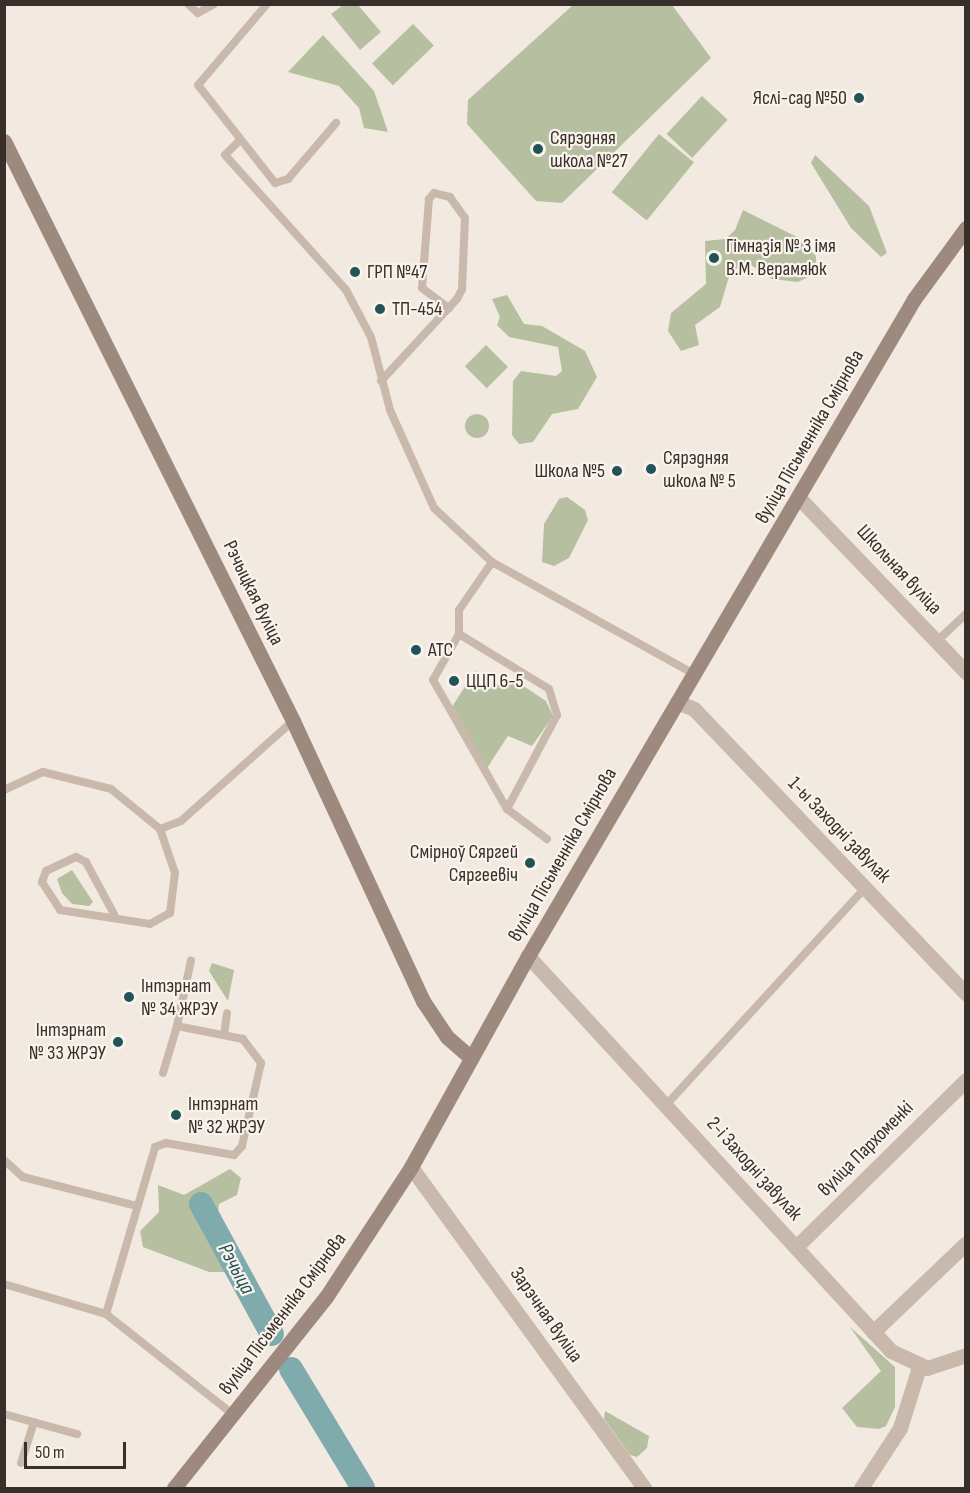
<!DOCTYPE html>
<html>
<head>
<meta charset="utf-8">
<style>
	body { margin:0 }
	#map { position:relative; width:970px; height:1493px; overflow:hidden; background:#f2e9e0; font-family:"Sofia Sans Condensed",sans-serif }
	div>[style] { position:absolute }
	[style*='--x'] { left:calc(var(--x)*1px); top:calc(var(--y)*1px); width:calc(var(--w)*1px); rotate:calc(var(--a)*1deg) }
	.green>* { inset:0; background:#b6c0a0; transform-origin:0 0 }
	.round { border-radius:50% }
	.river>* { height:24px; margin:-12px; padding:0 12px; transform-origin:12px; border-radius:12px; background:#80abad }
	.lane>* { height:8px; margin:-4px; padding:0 4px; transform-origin:4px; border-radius:4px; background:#c9b9ac }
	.street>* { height:15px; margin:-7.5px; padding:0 7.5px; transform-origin:7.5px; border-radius:7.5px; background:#c9b9ac }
	.secondary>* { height:15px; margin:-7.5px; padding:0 7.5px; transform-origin:7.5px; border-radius:7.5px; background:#9d897d }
	.dots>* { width:16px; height:16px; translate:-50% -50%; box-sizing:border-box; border:3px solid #f9f3ec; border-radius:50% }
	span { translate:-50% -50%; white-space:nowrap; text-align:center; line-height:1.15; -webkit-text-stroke:4.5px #f9f3ec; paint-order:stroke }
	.poi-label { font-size:20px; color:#382f2a }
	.right { translate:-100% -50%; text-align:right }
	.left { translate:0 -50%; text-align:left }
	.street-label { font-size:20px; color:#382f2a }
	.water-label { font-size:21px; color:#225457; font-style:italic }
	.frame { position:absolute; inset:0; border:6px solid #382f2a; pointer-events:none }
	.scale { position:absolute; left:24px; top:1442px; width:102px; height:27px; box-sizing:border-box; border:3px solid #382f2a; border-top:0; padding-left:8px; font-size:18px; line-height:21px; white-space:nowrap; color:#382f2a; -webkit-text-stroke:4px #f9f3ec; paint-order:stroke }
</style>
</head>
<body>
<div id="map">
	<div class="green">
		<div style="clip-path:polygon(343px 5px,358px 5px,381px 32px,360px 50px,331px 14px)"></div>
		<div style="clip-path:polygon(573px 5px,672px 5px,711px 58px,562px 203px,536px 201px,467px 124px,468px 100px)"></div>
		<div style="left:413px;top:24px;width:30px;height:57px;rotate:46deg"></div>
		<div style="clip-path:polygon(323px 35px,374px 91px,388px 132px,364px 128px,359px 108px,339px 86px,288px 72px)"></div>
		<div style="left:702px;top:96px;width:35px;height:52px;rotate:43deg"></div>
		<div style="left:659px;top:134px;width:45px;height:75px;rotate:39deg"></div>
		<div style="clip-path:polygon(815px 155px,869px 206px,887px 253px,881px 257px,851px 228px,811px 163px)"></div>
		<div style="clip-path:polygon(743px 210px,797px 237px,816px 256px,816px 273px,798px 282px,772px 279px,751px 265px,731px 270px,720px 307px,695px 325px,699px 345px,681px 351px,668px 331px,671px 313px,706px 284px,705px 241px,725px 239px,735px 230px)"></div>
		<div style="clip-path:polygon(507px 295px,524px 324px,542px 326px,585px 351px,597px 377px,578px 409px,552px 414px,533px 442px,519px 444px,512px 435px,513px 381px,521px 371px,556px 376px,562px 371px,558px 347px,509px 337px,497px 325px,500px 317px,492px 299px)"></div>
		<div style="left:486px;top:345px;width:31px;height:30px;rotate:45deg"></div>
		<div class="round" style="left:465px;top:414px;width:24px;height:24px"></div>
		<div style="clip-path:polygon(567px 497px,585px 510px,588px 520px,569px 558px,554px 566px,542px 562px,544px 524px,559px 499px)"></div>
		<div style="clip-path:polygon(475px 671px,498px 685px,513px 679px,546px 701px,553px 716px,532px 746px,508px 736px,487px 768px,450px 710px)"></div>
		<div style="clip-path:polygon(72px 870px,93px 902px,89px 906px,72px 904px,62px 893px,57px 879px)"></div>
		<div style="clip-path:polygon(212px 963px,234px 970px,228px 1001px,209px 971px)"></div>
		<div style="clip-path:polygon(230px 1169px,241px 1178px,237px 1195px,219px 1204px,218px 1215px,238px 1258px,229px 1272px,209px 1272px,143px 1247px,140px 1231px,159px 1212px,158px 1185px,184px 1195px)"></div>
		<div style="clip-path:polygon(850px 1327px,895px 1367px,895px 1407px,886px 1426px,879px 1429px,857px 1427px,842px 1408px,881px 1371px)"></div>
		<div style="clip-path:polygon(605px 1411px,649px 1436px,647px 1448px,637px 1457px,630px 1455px,604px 1419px)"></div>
	</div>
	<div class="river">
		<div style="--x:201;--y:1204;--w:148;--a:61.4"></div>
		<div style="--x:291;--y:1369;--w:139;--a:58.8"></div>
	</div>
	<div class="lane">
		<div style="--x:188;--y:4;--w:13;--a:42"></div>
		<div style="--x:198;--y:13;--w:18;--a:-29"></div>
		<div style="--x:267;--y:4;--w:106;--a:130.4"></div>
		<div style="--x:198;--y:85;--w:125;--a:51.8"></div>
		<div style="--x:275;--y:183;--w:14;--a:-17"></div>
		<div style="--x:288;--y:179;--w:74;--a:-49.4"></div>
		<div style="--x:240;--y:140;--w:21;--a:135"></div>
		<div style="--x:225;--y:155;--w:181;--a:48.1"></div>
		<div style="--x:346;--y:290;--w:53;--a:62"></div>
		<div style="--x:371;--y:337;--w:75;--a:75.4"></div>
		<div style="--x:390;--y:410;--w:107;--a:65.8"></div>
		<div style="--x:434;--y:508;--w:79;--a:43"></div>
		<div style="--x:492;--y:562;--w:231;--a:29"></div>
		<div style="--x:381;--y:381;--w:112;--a:-47.2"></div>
		<div style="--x:457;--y:299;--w:11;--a:-63"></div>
		<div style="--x:462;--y:289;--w:71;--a:-87.6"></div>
		<div style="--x:465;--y:218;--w:26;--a:-126"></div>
		<div style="--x:450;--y:197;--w:16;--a:-166"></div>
		<div style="--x:434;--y:193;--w:8;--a:130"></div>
		<div style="--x:429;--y:199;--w:89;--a:94.5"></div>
		<div style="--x:422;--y:288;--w:34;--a:37"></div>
		<div style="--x:459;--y:634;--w:105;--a:31.4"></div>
		<div style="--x:549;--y:689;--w:27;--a:73"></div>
		<div style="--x:557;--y:715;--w:106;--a:118"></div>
		<div style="--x:507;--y:809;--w:149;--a:-119.8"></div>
		<div style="--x:433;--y:680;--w:53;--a:-60.5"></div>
		<div style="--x:459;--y:634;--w:24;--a:-90"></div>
		<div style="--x:459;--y:610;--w:58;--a:-55.5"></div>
		<div style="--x:937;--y:641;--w:40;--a:-43"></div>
		<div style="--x:4;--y:790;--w:43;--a:-24.8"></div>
		<div style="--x:43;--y:772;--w:70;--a:14"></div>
		<div style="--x:111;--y:789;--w:63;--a:39.2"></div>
		<div style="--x:160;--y:829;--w:22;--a:-21"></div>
		<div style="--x:181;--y:821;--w:150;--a:-41.8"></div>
		<div style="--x:507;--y:809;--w:50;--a:36.9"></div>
		<div style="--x:114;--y:914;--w:59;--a:-118.3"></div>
		<div style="--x:86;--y:862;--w:11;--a:-153"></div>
		<div style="--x:76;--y:857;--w:33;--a:155"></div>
		<div style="--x:46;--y:871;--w:12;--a:110"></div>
		<div style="--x:42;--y:882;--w:33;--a:57"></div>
		<div style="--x:60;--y:910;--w:91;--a:8.8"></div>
		<div style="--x:150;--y:924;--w:23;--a:-29"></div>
		<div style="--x:170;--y:913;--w:40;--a:-82.9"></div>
		<div style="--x:175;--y:873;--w:46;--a:-108.8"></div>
		<div style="--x:177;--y:1026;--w:67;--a:-78"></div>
		<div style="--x:224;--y:1035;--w:22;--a:-82"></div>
		<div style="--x:667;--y:1104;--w:293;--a:-47.5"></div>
		<div style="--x:4;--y:1160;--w:25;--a:42"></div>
		<div style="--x:23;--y:1177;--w:118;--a:14.3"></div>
		<div style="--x:4;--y:1284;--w:106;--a:16.4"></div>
		<div style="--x:106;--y:1314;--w:163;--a:38.3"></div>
		<div style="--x:106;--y:1314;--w:174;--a:-73.6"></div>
		<div style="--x:155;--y:1147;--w:12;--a:-20"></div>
		<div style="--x:166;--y:1143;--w:69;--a:10"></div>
		<div style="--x:234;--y:1155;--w:12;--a:-48"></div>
		<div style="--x:242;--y:1146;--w:85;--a:-77.1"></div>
		<div style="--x:261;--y:1063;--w:30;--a:-127"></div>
		<div style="--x:243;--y:1039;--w:67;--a:-168.9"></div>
		<div style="--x:177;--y:1026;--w:49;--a:106.6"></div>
		<div style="--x:4;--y:1414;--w:76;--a:15.3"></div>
		<div style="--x:21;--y:1463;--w:43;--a:-72.4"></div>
	</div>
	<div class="street">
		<div style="--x:800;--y:499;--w:240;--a:46.2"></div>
		<div style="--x:677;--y:702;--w:18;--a:22"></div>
		<div style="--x:694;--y:709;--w:394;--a:46.3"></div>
		<div style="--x:528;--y:956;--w:536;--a:47.42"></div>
		<div style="--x:891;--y:1351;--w:40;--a:25"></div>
		<div style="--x:927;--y:1368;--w:41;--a:-18.4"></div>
		<div style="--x:411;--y:1167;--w:397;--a:54"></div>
		<div style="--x:796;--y:1247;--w:238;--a:-44.5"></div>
		<div style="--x:873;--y:1332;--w:129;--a:-43.7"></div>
		<div style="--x:861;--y:1488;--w:72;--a:-57"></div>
		<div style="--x:900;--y:1428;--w:64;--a:-72.7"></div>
	</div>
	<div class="secondary">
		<div style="--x:4;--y:141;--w:648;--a:63.51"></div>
		<div style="--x:293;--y:721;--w:309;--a:65.1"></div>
		<div style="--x:423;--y:1001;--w:43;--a:56.3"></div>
		<div style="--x:447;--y:1037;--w:32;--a:41"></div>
		<div style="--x:174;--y:1488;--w:244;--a:-51.5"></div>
		<div style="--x:326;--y:1297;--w:155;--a:-56.8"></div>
		<div style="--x:411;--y:1167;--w:241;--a:-61"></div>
		<div style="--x:528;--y:956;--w:762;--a:-59.56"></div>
		<div style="--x:914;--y:299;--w:88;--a:-53.8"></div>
	</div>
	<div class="dots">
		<div style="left:859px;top:98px;background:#225457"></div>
		<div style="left:538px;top:149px;background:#225457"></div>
		<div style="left:714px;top:258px;background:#225457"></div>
		<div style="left:355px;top:272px;background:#225457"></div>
		<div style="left:380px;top:309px;background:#225457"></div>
		<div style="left:651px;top:469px;background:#225457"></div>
		<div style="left:617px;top:471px;background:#225457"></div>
		<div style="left:416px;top:650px;background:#225457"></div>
		<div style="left:454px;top:681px;background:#225457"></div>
		<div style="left:530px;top:863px;background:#225457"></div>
		<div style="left:129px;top:997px;background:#225457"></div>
		<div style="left:118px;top:1042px;background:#225457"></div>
		<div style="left:176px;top:1115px;background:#225457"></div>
	</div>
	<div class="poi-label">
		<span class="right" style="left:847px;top:98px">Яслі-сад №50</span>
		<span class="left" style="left:550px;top:150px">Сярэдняя<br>школа №27</span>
		<span class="left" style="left:726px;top:258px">Гімназія № 3 імя<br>В.М. Верамяюк</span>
		<span class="left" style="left:367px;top:272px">ГРП №47</span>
		<span class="left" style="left:392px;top:309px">ТП-454</span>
		<span class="left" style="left:663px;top:470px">Сярэдняя<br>школа № 5</span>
		<span class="right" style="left:605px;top:471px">Школа №5</span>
		<span class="left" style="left:428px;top:650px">АТС</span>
		<span class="left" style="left:466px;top:681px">ЦЦП 6-5</span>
		<span class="right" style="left:518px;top:864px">Смірноў Сяргей<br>Сяргеевіч</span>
		<span class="left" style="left:141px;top:998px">Інтэрнат<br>№ 34 ЖРЭУ</span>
		<span class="right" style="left:106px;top:1042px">Інтэрнат<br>№ 33 ЖРЭУ</span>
		<span class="left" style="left:188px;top:1116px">Інтэрнат<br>№ 32 ЖРЭУ</span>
	</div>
	<div class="street-label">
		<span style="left:810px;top:437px;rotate:-60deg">вуліца Пісьменніка Смірнова</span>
		<span style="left:899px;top:570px;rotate:47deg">Школьная вуліца</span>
		<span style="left:253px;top:593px;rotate:64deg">Рэчыцкая вуліца</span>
		<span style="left:839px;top:830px;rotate:46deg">1-ы Заходні завулак</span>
		<span style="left:563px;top:855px;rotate:-60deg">вуліца Пісьменніка Смірнова</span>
		<span style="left:866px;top:1149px;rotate:-45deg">вуліца Пархоменкі</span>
		<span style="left:754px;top:1169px;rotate:48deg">2-і Заходні завулак</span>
		<span style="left:283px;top:1314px;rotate:-53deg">вуліца Пісьменніка Смірнова</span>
		<span style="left:546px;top:1315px;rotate:55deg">Зарэчная вуліца</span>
	</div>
	<div class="water-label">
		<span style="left:236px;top:1269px;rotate:62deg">Рэчыца</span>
	</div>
	<div class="frame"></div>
	<div class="scale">50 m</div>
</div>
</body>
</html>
